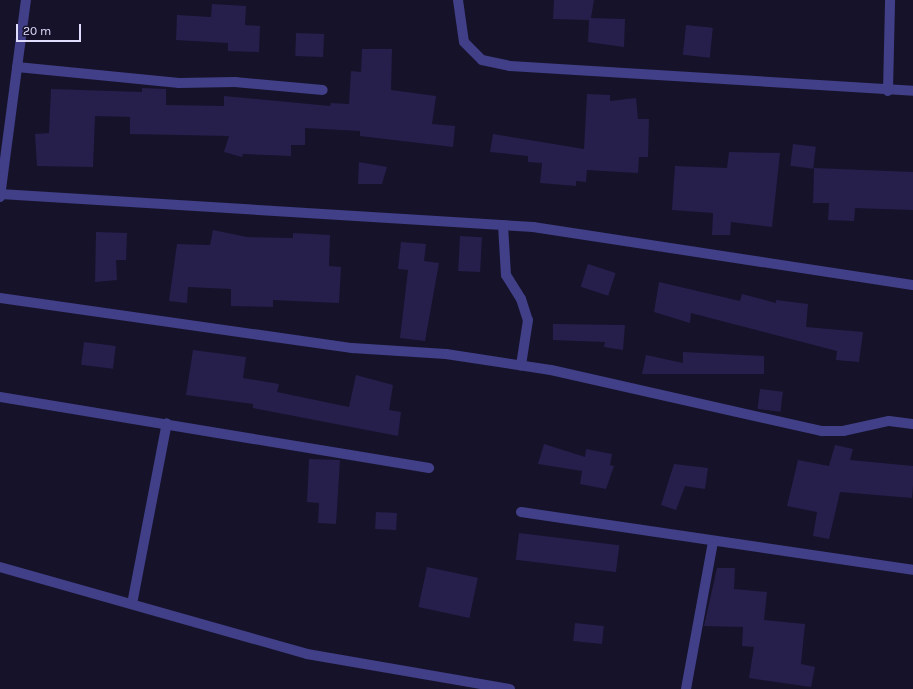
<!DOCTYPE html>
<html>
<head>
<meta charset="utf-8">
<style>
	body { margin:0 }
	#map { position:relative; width:913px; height:689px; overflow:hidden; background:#16122a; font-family:Karla,sans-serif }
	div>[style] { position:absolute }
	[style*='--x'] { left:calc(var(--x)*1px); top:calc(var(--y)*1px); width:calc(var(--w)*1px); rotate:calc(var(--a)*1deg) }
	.building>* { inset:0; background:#261f4b; transform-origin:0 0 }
	.minor>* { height:10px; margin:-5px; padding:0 5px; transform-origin:5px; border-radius:5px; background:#403f87 }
	.tertiary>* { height:10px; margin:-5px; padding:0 5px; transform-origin:5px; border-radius:5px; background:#403f87 }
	span { translate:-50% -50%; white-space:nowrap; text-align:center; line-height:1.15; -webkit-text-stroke:3px #16122a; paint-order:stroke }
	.scale { position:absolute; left:16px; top:24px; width:65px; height:18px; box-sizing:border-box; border:2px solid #e0ddfe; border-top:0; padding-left:5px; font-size:12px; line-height:14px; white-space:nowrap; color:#e0ddfe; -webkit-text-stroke:3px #16122a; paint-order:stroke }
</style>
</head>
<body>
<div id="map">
	<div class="building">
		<div style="clip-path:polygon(554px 0,594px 0,591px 18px,625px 19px,624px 47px,588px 42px,589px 20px,553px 19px)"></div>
		<div style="clip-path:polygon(212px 4px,246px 6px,245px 25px,260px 26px,259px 52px,228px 51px,228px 43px,176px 40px,177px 15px,211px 17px)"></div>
		<div style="left:686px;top:25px;width:27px;height:30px;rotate:6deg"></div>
		<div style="left:296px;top:33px;width:28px;height:23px;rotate:2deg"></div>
		<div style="clip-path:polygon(362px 49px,392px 49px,391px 90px,436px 96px,432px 124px,455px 126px,453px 147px,360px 136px,360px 131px,305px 128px,305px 145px,291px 145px,291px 156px,243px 154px,242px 157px,224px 152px,229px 136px,130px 134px,130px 117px,95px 116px,93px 167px,37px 166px,35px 134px,49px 133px,51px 89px,142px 92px,142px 88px,166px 89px,166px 105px,224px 106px,224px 96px,330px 106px,331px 103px,349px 104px,351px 71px,361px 72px)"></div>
		<div style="clip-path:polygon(587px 94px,610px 95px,610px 101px,636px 98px,638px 119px,649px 119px,648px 157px,639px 157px,638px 173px,587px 170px,586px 182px,576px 181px,576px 186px,540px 183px,542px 163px,528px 162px,528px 156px,490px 152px,493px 134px,584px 149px)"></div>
		<div style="left:793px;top:144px;width:23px;height:22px;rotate:7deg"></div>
		<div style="clip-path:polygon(729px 152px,780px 153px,772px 227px,731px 222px,730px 235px,712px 235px,713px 213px,672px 210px,675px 166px,727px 168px)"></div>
		<div style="clip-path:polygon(359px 162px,387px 167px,382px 184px,358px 184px)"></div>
		<div style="clip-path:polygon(814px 168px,913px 172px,913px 210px,855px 208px,854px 221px,828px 220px,829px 203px,813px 203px)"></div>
		<div style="clip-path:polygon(213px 230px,247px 237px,293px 238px,293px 233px,330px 235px,329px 266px,341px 267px,339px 303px,273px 300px,273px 307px,231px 306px,231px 289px,188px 287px,187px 303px,169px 301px,177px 244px,210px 245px)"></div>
		<div style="clip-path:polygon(96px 232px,127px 233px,126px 260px,116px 260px,117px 280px,95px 282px)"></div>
		<div style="left:460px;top:236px;width:22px;height:35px;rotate:3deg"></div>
		<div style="clip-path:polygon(401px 242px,426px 244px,424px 261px,439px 263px,425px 341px,400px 338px,408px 270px,398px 269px)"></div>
		<div style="left:588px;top:264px;width:29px;height:24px;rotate:18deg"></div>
		<div style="clip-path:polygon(659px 282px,740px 301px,742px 294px,776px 303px,776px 300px,808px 304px,806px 327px,863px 332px,859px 362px,836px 360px,837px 351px,691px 313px,690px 323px,654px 312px)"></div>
		<div style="clip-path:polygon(553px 324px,625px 325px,623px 350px,604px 347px,605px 342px,553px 340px)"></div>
		<div style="left:84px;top:342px;width:32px;height:23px;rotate:7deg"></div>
		<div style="clip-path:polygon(193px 350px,246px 357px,243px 378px,279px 384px,277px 392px,349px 407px,356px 375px,393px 385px,389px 410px,401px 412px,398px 436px,253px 408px,253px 404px,186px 395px)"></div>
		<div style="clip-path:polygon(683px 352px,764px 356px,764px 374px,642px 374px,646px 355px,683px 363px)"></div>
		<div style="left:760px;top:389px;width:23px;height:20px;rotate:7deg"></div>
		<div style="clip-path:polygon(544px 444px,585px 457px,586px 449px,612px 454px,610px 465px,614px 466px,606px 489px,580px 484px,582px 471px,538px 464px)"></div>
		<div style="clip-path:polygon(835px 445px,853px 449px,850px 460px,913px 466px,913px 486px,912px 498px,840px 492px,829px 539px,813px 536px,817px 512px,787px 506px,798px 460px,829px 466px)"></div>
		<div style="clip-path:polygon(309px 459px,340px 460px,336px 524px,318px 523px,319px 503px,307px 502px)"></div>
		<div style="clip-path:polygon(674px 464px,708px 468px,705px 489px,685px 486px,676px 510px,661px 505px)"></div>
		<div style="left:376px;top:512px;width:21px;height:17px;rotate:3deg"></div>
		<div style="left:519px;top:533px;width:101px;height:27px;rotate:7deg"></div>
		<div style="left:427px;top:567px;width:52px;height:41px;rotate:12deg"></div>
		<div style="clip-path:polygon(717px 568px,735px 568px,734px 589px,767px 592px,764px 620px,805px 624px,801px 664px,815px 667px,811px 687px,749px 678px,754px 647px,742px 646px,743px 627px,704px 626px)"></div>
		<div style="left:575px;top:623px;width:29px;height:18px;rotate:6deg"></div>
	</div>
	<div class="minor">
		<div style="--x:458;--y:0;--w:42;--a:81.9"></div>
		<div style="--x:464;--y:42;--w:25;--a:45"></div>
		<div style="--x:482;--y:60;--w:29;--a:12"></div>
		<div style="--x:510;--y:66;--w:404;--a:3.5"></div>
		<div style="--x:17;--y:67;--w:163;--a:5.6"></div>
		<div style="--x:179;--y:83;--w:56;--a:-1"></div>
		<div style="--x:235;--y:82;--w:88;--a:5.2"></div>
		<div style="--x:888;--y:91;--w:91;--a:-88.7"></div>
		<div style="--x:0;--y:194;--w:534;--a:3.54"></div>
		<div style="--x:533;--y:227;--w:384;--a:8.7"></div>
		<div style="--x:0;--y:197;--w:199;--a:-82.5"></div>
		<div style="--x:503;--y:225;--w:50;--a:86.6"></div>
		<div style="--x:506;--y:275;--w:28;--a:58"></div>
		<div style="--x:521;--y:299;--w:22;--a:72"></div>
		<div style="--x:528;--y:320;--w:46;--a:98.8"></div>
		<div style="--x:0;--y:298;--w:356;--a:8.1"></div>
		<div style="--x:352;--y:348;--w:94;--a:3.7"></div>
		<div style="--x:446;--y:354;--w:106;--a:8.7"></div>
		<div style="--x:551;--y:370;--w:278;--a:12.7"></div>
		<div style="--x:822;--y:431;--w:21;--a:0"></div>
		<div style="--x:843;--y:431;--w:47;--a:-12.3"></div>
		<div style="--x:889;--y:421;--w:24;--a:7"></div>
		<div style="--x:0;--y:397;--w:435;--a:9.4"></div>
		<div style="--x:521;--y:512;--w:396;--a:8.4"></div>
		<div style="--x:132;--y:604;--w:184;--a:-79.1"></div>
		<div style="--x:686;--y:689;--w:149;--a:-79.6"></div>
	</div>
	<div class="tertiary">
		<div style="--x:0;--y:567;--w:319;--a:15.8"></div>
		<div style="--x:307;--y:654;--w:206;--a:9.8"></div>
	</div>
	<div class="scale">20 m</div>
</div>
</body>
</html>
